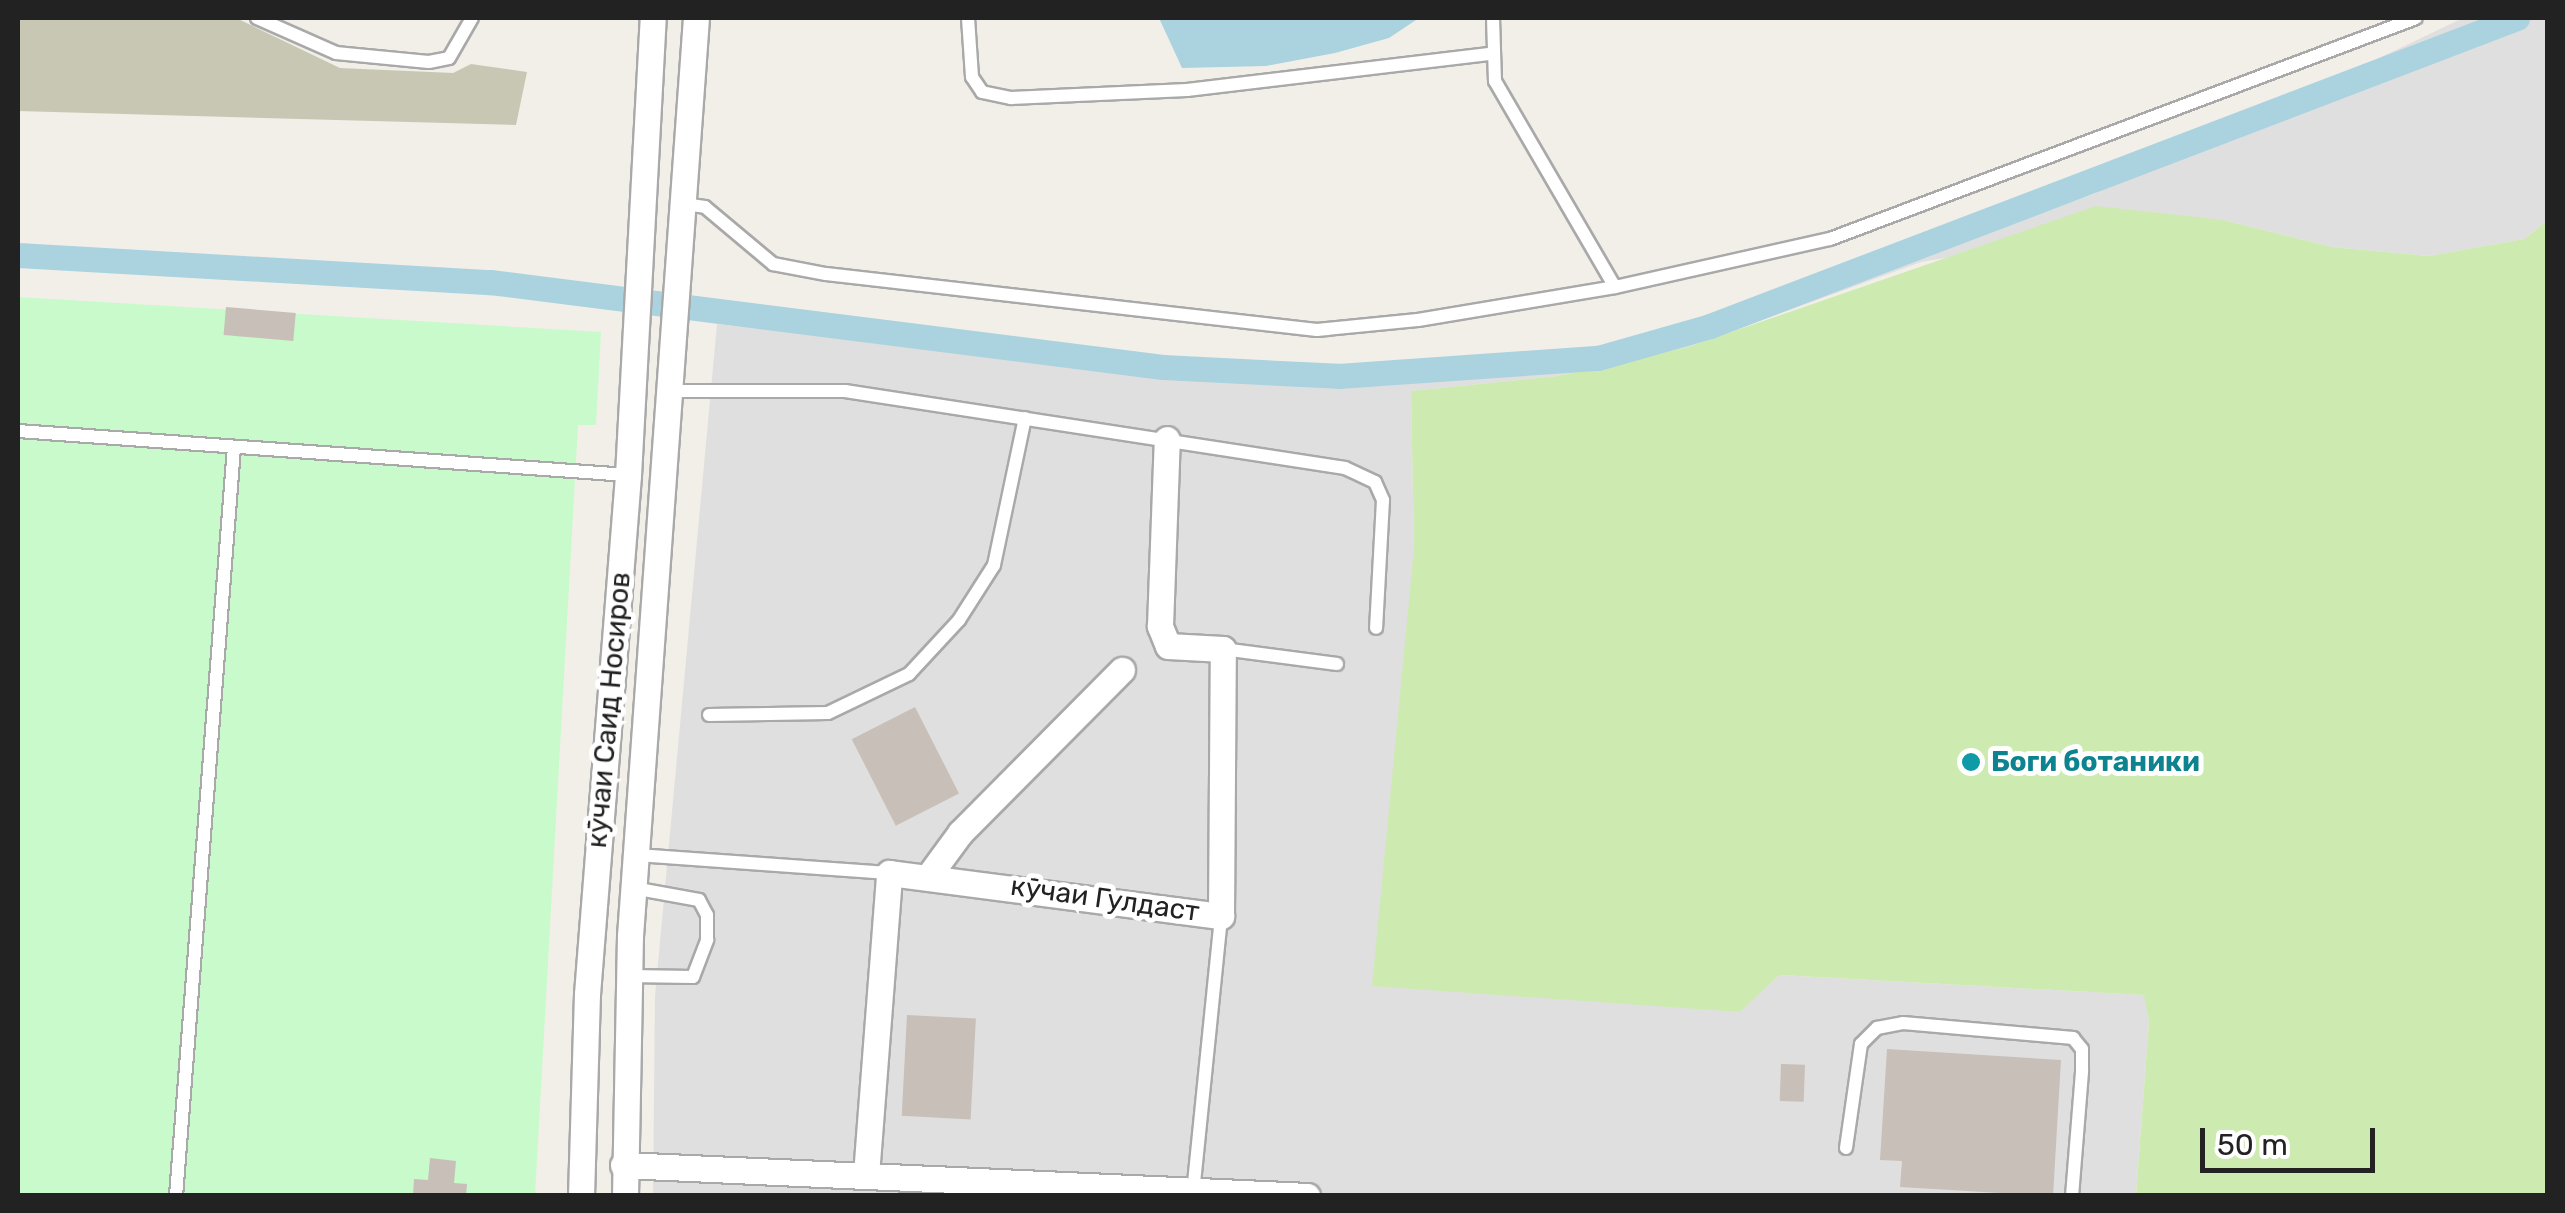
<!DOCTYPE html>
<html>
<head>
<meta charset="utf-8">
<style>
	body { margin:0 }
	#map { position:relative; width:2565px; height:1213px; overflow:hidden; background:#f2efe9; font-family:Rubik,sans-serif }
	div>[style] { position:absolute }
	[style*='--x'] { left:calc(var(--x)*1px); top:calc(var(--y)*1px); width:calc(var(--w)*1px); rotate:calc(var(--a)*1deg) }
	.residential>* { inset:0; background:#e0dfdf }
	.construction>* { inset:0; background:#c7c7b4 }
	.grass>* { inset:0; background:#cdebb0 }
	.park>* { inset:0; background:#c8facc }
	.water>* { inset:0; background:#aad3df }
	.canal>* { height:25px; margin:-12.5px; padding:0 12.5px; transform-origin:12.5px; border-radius:12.5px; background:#aad3df }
	.building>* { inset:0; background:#c7bfb8; transform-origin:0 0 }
	.roads { filter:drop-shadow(2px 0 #a9a9a9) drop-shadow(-2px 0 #a9a9a9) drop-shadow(0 2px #a9a9a9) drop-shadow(0 -2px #a9a9a9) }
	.lane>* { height:12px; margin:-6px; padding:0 6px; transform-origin:6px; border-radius:6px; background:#fff }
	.street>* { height:25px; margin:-12.5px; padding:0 12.5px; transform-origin:12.5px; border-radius:12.5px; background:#fff }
	.dots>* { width:28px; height:28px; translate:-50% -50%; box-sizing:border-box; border:5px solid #fff; border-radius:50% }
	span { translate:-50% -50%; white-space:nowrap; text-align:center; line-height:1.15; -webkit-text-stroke:10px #fff; paint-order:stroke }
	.street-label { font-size:28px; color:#222 }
	.culture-label { font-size:28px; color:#0d838f; font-weight:700 }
	.left { translate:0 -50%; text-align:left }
	.frame { position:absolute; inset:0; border:20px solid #222; pointer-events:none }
	.scale { position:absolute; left:2200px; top:1128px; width:175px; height:45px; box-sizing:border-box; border:5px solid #222; border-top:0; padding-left:12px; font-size:30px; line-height:35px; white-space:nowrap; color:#222; -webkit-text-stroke:8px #fff; paint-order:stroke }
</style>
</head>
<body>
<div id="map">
	<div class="residential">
		<div style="clip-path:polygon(2463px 18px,2547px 18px,2547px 221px,2524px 239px,2429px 256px,2332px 247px,2223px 220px,2186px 218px,1921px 262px,1688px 347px,1557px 376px,1411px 391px,1414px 548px,1779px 975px,2145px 995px,2149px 1022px,2136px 1195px,653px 1196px,655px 996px,717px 324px,1161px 375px,1341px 385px,1599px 362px,1713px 331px,2094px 194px)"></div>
	</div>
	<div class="construction">
		<div style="clip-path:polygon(18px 18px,236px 18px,340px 68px,453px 73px,471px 64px,527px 72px,516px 125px,18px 111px)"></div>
	</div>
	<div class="grass">
		<div style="clip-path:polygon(2096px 206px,2223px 220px,2332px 247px,2429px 256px,2524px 239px,2547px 221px,2547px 1195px,2136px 1195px,2149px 1022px,2144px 995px,1779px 975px,1740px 1012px,1372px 986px,1414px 548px,1411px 391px,1557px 376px,1688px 347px)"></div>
	</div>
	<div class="park">
		<div style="clip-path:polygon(18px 297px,601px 332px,596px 425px,578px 425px,535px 1195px,18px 1195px)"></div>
	</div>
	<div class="water">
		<div style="clip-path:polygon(1159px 18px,1419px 18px,1389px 38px,1335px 53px,1266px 66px,1182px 68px)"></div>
	</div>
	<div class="canal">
		<div style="--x:18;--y:255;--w:473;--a:3.3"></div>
		<div style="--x:490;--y:282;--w:678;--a:7.2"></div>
		<div style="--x:1163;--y:367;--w:175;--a:2.9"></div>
		<div style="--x:1338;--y:376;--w:261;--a:-4"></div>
		<div style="--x:1598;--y:358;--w:116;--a:-15.9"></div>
		<div style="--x:1710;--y:326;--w:864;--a:-20.89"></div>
	</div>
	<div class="building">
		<div style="left:226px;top:307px;width:70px;height:28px;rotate:5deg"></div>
		<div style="left:915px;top:707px;width:97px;height:71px;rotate:63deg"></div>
		<div style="left:907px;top:1015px;width:69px;height:101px;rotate:3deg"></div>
		<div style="clip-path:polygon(1887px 1049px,2061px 1060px,2053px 1196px,1900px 1187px,1902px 1161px,1880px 1160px)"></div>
		<div style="left:1781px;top:1064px;width:24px;height:37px;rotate:2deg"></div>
		<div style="clip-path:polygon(430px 1158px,456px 1161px,454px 1183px,467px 1184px,466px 1196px,413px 1196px,414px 1179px,428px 1180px)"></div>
	</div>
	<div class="roads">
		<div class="lane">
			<div style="--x:257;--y:18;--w:86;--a:23.9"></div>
			<div style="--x:336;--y:53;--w:93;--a:5.5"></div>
			<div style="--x:429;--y:62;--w:20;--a:-11"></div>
			<div style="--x:449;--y:58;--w:46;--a:-60.1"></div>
			<div style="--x:968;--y:18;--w:59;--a:86.1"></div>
			<div style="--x:972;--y:77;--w:18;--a:56"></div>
			<div style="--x:982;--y:92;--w:30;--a:12"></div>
			<div style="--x:1011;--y:98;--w:176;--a:-2.6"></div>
			<div style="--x:1187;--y:90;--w:306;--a:-6.8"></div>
			<div style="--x:1493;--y:18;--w:63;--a:88.2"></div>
			<div style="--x:1495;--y:81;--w:238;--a:59.8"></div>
			<div style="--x:684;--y:204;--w:21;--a:8"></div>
			<div style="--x:705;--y:207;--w:89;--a:40"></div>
			<div style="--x:773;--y:264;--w:54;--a:10.7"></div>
			<div style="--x:826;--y:274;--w:494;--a:6.5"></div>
			<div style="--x:1317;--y:330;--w:101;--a:-5.7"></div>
			<div style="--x:1418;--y:320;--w:200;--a:-9.5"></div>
			<div style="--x:1615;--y:287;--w:220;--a:-12.6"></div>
			<div style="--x:1830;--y:239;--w:626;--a:-20.66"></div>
			<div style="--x:673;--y:391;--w:172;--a:0"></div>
			<div style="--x:845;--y:391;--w:506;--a:8.75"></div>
			<div style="--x:1345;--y:468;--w:33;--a:25"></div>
			<div style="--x:1375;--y:482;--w:20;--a:66"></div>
			<div style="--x:1383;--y:500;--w:128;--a:93.1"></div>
			<div style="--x:18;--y:431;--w:612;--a:4.13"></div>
			<div style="--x:1223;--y:649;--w:115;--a:7.5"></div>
			<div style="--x:709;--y:715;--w:119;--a:-1"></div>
			<div style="--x:828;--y:713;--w:90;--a:-25.7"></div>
			<div style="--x:909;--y:674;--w:74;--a:-47.2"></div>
			<div style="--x:959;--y:620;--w:65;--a:-57.5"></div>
			<div style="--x:994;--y:565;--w:150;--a:-78.1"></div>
			<div style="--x:636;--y:855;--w:254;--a:4.1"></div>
			<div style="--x:628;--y:976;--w:65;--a:0.9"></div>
			<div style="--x:693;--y:977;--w:40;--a:-69"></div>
			<div style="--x:707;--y:940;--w:25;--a:-90"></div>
			<div style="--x:707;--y:915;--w:17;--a:-118"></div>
			<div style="--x:699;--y:900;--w:67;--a:-169.7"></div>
			<div style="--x:1846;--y:1148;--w:105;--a:-81.8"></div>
			<div style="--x:1861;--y:1044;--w:23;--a:-45"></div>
			<div style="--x:1877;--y:1028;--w:26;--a:-11"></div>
			<div style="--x:1903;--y:1023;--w:171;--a:5"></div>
			<div style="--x:2073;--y:1038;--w:14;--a:51"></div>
			<div style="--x:2082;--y:1049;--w:23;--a:90"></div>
			<div style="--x:2082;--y:1072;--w:124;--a:94.6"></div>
			<div style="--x:1193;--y:1193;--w:278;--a:-84.2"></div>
			<div style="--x:176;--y:1196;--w:751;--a:-85.57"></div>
		</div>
		<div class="street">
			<div style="--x:930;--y:874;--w:51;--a:-53.8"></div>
			<div style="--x:960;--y:833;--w:230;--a:-45.2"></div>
			<div style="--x:623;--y:1165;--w:685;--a:2.59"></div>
			<div style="--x:866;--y:1175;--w:303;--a:-85.6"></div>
			<div style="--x:889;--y:873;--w:335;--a:7.4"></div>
			<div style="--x:1221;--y:916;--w:267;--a:-89.6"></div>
			<div style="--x:1223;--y:649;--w:55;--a:-176.9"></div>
			<div style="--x:1168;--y:646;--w:22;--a:-112"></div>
			<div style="--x:1160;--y:626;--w:187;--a:-87.9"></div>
			<div style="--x:581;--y:1196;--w:202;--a:-88.3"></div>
			<div style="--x:587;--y:994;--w:521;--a:-85.48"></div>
			<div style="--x:628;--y:475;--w:458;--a:-86.9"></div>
			<div style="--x:625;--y:1196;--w:260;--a:-88.9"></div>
			<div style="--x:630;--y:936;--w:920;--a:-85.89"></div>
		</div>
	</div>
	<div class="dots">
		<div style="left:1971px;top:762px;background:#0f9aa8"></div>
	</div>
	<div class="street-label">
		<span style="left:609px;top:710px;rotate:-85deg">кӯчаи Саид Носиров</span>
		<span style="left:1105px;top:899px;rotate:8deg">кӯчаи Гулдаст</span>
	</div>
	<div class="culture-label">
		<span class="left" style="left:1991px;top:762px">Боги ботаники</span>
	</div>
	<div class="frame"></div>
	<div class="scale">50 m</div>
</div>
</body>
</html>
